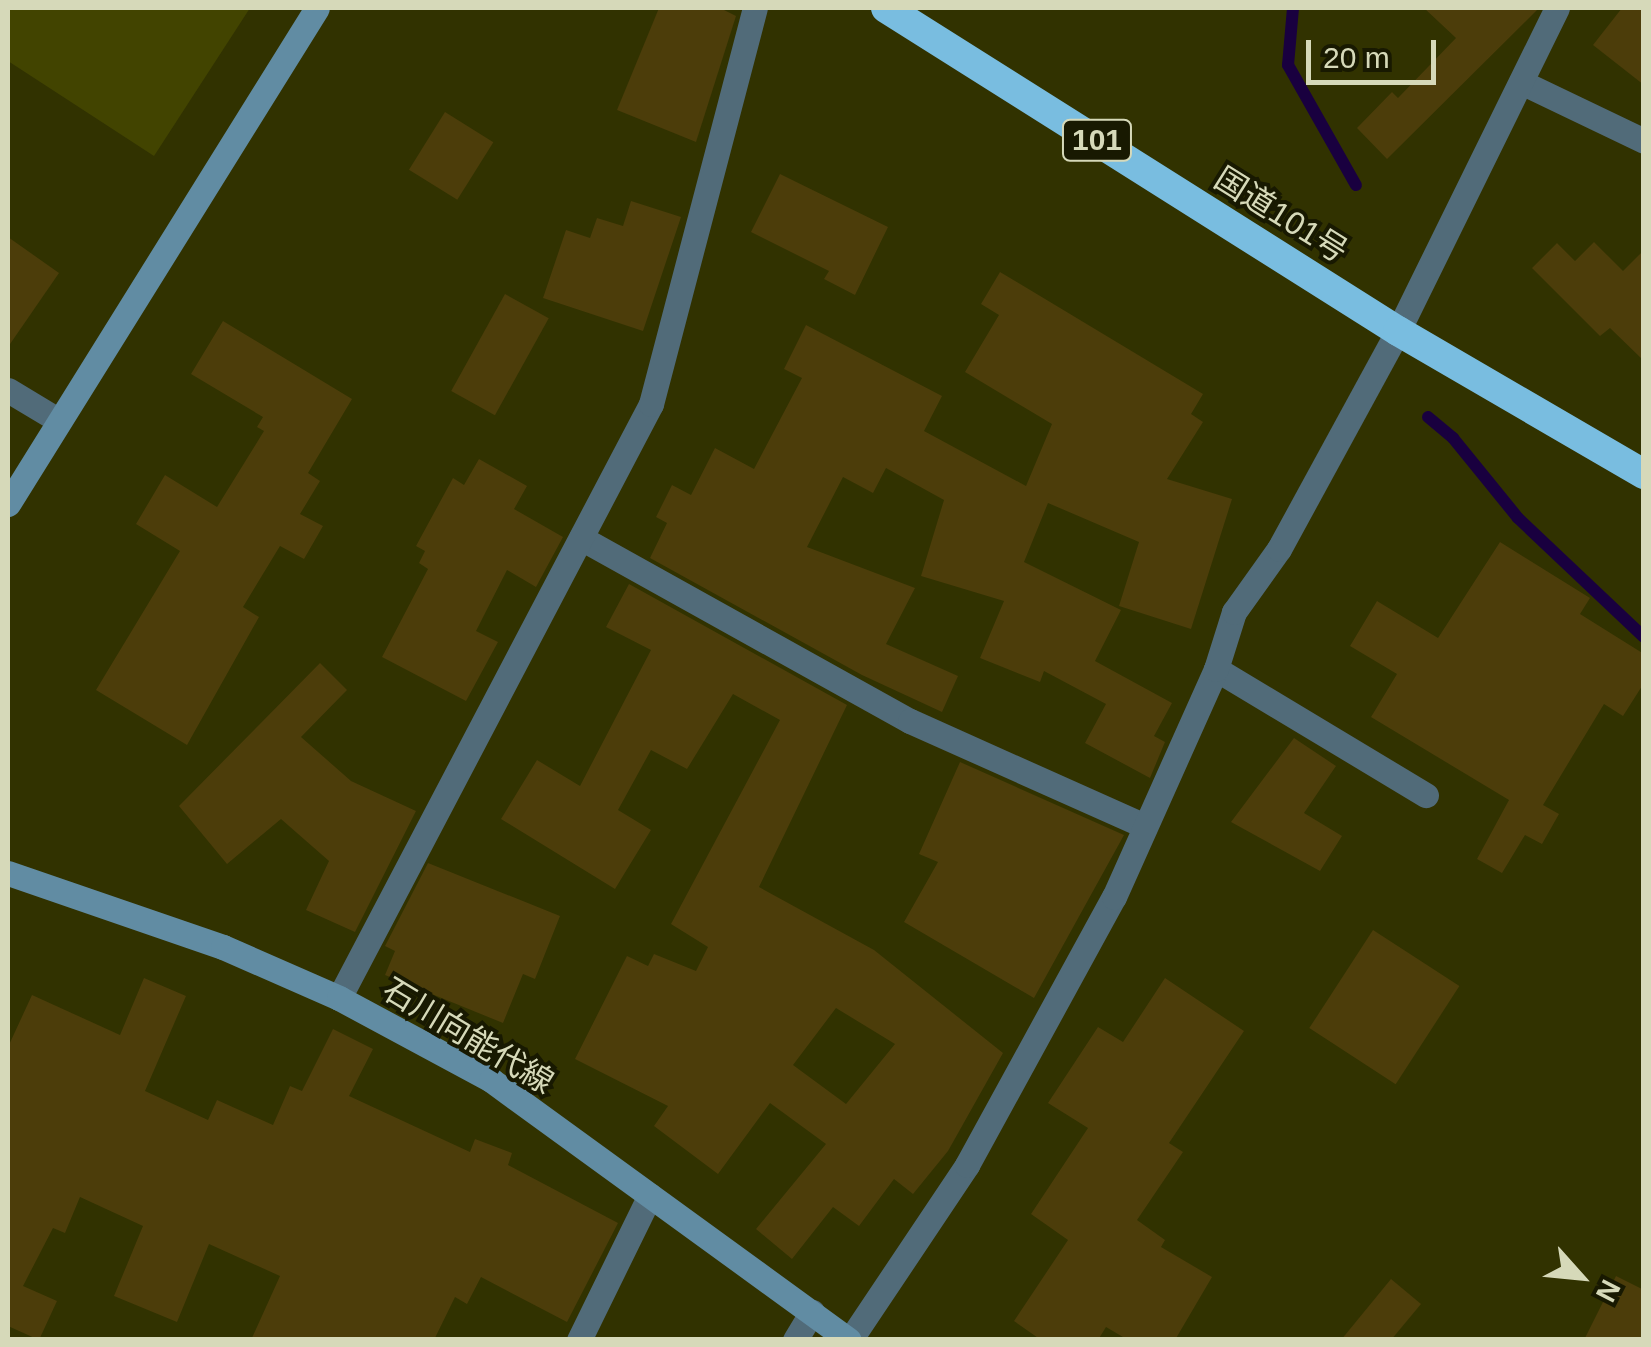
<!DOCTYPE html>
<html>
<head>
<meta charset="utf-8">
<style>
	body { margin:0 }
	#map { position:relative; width:1651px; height:1347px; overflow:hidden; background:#313200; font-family:Arial,"Noto Sans JP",sans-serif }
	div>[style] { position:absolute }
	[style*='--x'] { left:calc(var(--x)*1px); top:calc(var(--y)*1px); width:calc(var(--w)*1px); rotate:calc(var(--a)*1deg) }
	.green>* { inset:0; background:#424400 }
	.stream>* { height:12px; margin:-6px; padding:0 6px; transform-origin:6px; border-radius:6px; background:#19003f }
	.building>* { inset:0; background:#4c3d0a; transform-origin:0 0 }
	.street>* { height:25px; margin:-12.5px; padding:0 12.5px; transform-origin:12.5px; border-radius:12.5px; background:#516b79 }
	.secondary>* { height:25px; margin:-12.5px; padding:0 12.5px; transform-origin:12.5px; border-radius:12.5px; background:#618ca3 }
	.highway>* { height:30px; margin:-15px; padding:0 15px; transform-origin:15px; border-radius:15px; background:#79bde0 }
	span { translate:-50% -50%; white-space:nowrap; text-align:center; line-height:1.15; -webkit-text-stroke:8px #181901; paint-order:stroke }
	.shield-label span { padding:2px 8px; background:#181901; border:2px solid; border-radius:8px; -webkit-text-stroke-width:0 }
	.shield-label { font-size:30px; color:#d6d9b9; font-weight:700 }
	.street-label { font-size:32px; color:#d6d9b9 }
	.frame { position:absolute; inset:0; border:10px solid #d6d9b9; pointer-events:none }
	.north { position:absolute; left:1531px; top:1227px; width:100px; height:100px; -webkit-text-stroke:8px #181901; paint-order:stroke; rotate:117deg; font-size:28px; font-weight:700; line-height:40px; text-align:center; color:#d6d9b9 }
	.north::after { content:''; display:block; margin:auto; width:35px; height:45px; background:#d6d9b9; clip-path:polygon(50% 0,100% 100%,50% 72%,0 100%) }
	.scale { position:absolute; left:1306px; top:40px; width:130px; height:45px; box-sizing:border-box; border:5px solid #d6d9b9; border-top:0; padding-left:12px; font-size:30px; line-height:35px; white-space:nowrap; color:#d6d9b9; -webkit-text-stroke:8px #181901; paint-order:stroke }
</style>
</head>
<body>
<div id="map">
	<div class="green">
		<div style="clip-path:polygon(8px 8px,250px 8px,154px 156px,8px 61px)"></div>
	</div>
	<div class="stream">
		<div style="--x:1293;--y:8;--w:57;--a:95"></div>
		<div style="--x:1288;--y:65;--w:138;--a:60.5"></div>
		<div style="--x:1428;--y:417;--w:33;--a:40"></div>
		<div style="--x:1453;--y:438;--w:103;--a:50.9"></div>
		<div style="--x:1518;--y:518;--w:173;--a:43.4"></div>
	</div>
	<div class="building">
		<div style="clip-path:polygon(659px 8px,720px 8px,736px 16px,696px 142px,617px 110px)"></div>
		<div style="clip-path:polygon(1424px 8px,1539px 8px,1387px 159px,1357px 128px,1392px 92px,1398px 98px,1456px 38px)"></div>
		<div style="clip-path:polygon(1622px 8px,1644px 8px,1644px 85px,1593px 45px)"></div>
		<div style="left:445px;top:112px;width:57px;height:68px;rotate:32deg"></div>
		<div style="clip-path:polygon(780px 174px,888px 227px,855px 295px,824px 279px,829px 271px,751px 232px)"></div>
		<div style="clip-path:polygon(631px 201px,681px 217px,643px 331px,543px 298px,566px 230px,590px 238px,597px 218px,623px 226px)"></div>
		<div style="clip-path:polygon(8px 237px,59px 273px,8px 347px)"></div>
		<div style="clip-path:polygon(1594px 242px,1623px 271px,1644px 250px,1644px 361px,1610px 328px,1600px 336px,1532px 268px,1557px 243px,1575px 261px)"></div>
		<div style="clip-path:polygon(1000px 272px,1203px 394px,1191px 414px,1203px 422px,1167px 479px,1232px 499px,1191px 629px,1119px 606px,1139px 542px,1048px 503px,1024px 562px,1121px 610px,1095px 661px,1172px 703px,1154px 736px,1165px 742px,1150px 778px,1085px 743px,1106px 704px,1044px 671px,1040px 682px,980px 658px,1004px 601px,921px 576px,944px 500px,886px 468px,873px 493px,843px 477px,807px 547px,915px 588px,886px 644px,958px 676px,942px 712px,862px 675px,650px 558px,667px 523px,656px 517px,672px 485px,691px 495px,715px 448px,754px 469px,802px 378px,784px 369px,806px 325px,942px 396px,924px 431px,1026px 486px,1052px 424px,965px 372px,999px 315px,981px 304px)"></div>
		<div style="left:505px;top:294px;width:50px;height:111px;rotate:29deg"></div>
		<div style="clip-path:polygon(223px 321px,352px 399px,308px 473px,320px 481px,300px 514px,323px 526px,304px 559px,280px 546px,243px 607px,259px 617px,187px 745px,96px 690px,180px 551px,136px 524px,165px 475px,217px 507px,264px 431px,257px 427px,263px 417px,191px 374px)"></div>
		<div style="clip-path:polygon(479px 459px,527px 486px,514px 509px,563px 537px,536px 587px,507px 570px,476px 631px,498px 642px,466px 701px,382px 657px,428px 569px,419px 563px,425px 551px,416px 546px,453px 478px,464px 485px)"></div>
		<div style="clip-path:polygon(1500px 542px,1590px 598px,1580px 614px,1644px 654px,1644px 683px,1623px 716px,1604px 704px,1543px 805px,1559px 814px,1542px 844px,1525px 835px,1502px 873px,1477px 859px,1509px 800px,1371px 717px,1397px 674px,1350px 646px,1377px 601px,1438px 638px)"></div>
		<div style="clip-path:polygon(evenodd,629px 584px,847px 705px,759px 887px,874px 950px,1003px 1053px,948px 1151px,913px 1194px,894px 1179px,859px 1226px,833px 1207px,792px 1259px,756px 1229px,826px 1144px,770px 1103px,718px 1174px,654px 1126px,668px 1106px,575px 1059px,627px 956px,648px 966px,654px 954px,696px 971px,708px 947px,671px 924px,780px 720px,733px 694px,687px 769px,651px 750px,618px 810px,651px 830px,615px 889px,501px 819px,537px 760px,580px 786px,651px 650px,606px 627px,629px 584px,836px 1008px,895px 1044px,846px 1104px,793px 1065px,836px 1008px)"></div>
		<div style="clip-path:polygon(320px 663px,347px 690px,301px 737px,351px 781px,416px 811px,355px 932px,306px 910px,329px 861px,281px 819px,227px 864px,179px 806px)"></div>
		<div style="clip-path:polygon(1294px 738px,1336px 766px,1304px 813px,1342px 836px,1320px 871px,1231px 822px)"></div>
		<div style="clip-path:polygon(960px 762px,1124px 835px,1034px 998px,904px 922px,938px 862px,919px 854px)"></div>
		<div style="clip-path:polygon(428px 863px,560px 916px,535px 979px,523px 974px,503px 1023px,385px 975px,395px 951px,385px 946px)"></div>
		<div style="left:1373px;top:930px;width:103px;height:117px;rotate:33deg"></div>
		<div style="clip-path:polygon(144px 978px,186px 996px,145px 1091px,208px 1120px,217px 1100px,273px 1125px,290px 1086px,302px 1091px,333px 1029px,373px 1049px,349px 1096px,470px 1152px,475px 1139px,512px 1153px,508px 1165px,618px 1223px,567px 1322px,481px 1277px,467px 1304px,455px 1297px,434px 1340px,251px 1340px,280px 1276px,209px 1244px,177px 1322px,114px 1296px,143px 1226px,80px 1197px,65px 1233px,53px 1228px,23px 1286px,57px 1301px,39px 1340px,8px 1326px,8px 1047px,32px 995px,120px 1035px)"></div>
		<div style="clip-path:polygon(1165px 978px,1244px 1031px,1169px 1143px,1183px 1152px,1137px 1220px,1165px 1240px,1161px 1247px,1212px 1277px,1175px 1340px,1128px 1340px,1106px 1327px,1098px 1340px,1041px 1340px,1014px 1321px,1068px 1240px,1031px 1214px,1088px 1128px,1048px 1103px,1098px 1027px,1123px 1042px)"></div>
		<div style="clip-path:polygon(1616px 1276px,1644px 1290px,1644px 1340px,1584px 1340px)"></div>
		<div style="clip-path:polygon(1391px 1279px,1421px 1304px,1391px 1340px,1341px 1340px)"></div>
	</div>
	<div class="street">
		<div style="--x:1521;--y:82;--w:136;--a:25.6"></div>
		<div style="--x:8;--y:390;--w:58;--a:31"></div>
		<div style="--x:581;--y:538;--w:376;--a:29.1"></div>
		<div style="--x:910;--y:721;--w:257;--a:24.1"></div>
		<div style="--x:1216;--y:669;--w:245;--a:31"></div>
		<div style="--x:339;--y:998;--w:671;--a:-62.29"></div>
		<div style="--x:651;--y:404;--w:409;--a:-75.3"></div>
		<div style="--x:579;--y:1340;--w:161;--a:-63.9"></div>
		<div style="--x:795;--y:1340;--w:33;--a:-59"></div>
		<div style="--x:850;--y:1340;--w:211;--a:-56.2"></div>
		<div style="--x:967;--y:1165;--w:306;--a:-61.3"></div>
		<div style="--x:1114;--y:897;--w:250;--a:-65.9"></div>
		<div style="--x:1216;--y:669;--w:60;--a:-72.5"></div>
		<div style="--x:1234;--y:612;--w:77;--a:-54.5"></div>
		<div style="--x:1279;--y:549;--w:248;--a:-61.4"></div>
		<div style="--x:1398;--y:331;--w:360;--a:-63.8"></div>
	</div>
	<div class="secondary">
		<div style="--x:8;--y:504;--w:584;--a:-58.08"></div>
		<div style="--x:8;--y:873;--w:227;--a:19"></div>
		<div style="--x:223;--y:947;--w:127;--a:23.7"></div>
		<div style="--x:339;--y:998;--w:173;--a:28.3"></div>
		<div style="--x:491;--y:1080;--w:442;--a:36"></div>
	</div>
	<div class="highway">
		<div style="--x:886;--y:8;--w:605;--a:32.25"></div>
		<div style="--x:1398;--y:331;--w:285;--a:30.2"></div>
	</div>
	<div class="shield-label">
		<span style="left:1097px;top:140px">101</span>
	</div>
	<div class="street-label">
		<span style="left:1281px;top:215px;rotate:32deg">国道101号</span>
		<span style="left:468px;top:1036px;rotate:31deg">石川向能代線</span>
	</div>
	<div class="frame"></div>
	<div class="north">N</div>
	<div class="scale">20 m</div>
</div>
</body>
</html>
